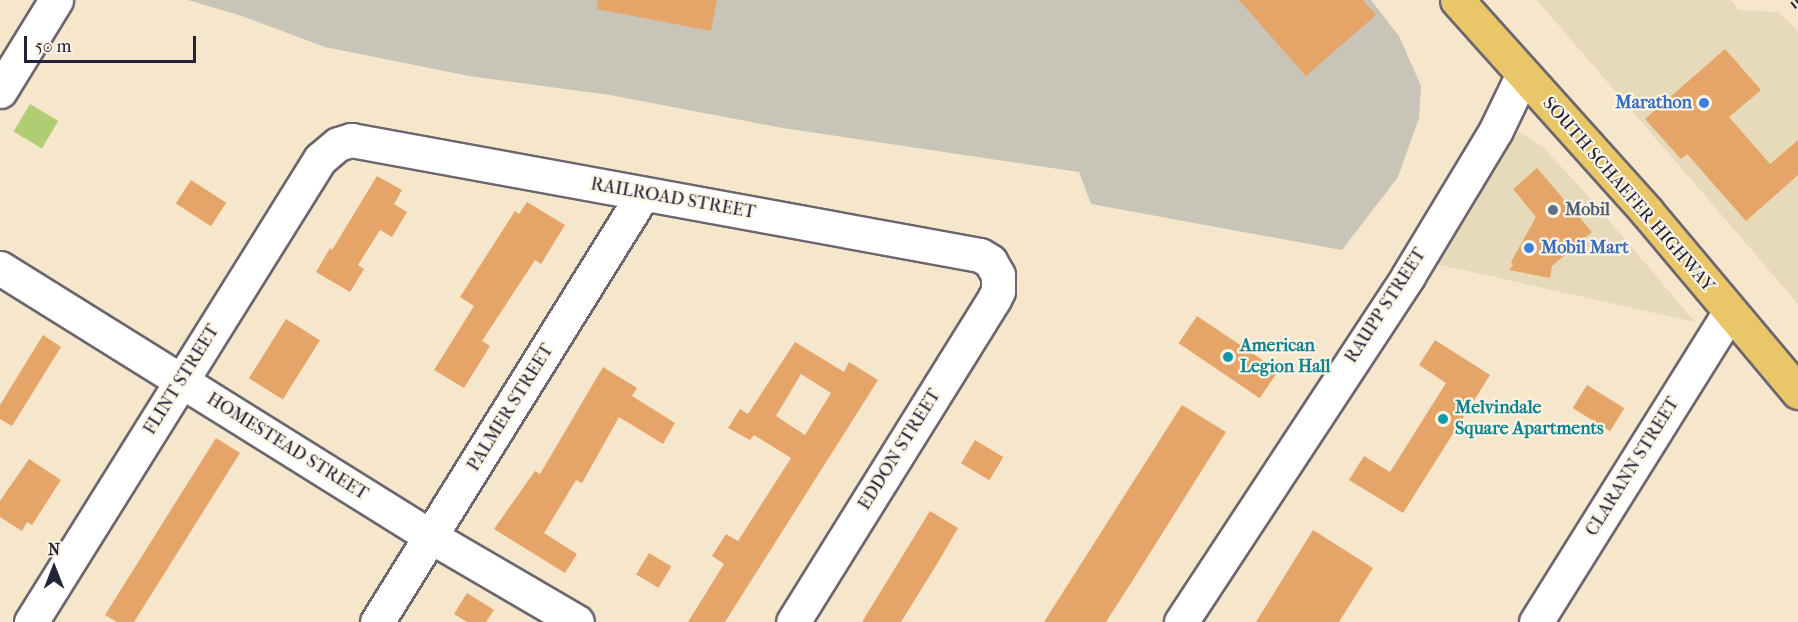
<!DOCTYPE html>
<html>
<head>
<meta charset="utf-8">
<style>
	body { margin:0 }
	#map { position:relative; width:1798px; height:622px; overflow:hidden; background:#f5e6cc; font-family:"IM FELL French Canon",serif }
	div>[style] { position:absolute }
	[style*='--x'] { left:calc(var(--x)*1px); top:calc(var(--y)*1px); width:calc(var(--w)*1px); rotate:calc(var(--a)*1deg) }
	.built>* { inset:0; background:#e6daba }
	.industrial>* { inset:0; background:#c8c4b8 }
	.green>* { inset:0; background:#b1cd74; transform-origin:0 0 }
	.building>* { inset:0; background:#e5a569; transform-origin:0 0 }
	.roads { filter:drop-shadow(2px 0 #6c676e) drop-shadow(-2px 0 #6c676e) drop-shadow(0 2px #6c676e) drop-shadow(0 -2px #6c676e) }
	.minor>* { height:33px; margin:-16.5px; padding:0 16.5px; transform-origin:16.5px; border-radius:16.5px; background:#fff }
	.major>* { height:33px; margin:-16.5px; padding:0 16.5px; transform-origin:16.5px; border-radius:16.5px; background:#e9c769 }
	.rail>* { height:7px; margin-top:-3.5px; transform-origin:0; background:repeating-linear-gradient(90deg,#fcf5e5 0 14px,#22223b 0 28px); box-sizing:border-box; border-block:2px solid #22223b }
	.dots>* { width:16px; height:16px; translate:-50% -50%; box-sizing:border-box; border:3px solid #fcf5e5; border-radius:50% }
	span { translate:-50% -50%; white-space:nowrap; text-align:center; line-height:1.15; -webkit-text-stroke:4.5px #fcf5e5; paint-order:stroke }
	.shop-label { font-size:18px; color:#366cbe; font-weight:700 }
	.right { translate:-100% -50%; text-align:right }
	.left { translate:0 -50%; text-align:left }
	.street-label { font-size:18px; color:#22223b }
	.service-label { font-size:18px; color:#4e5e75; font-weight:700 }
	.culture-label { font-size:18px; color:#0d838f; font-weight:700 }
	.north { position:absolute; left:24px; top:538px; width:60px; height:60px; -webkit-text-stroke:4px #fcf5e5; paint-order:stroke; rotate:0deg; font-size:16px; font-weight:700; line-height:24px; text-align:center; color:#22223b }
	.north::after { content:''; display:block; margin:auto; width:21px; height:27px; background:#22223b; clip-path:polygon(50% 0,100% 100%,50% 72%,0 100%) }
	.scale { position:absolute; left:24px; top:36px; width:172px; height:27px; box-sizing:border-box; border:3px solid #22223b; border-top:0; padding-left:8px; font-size:18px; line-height:21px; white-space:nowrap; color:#22223b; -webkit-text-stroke:4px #fcf5e5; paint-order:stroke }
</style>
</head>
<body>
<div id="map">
	<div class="built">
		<div style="clip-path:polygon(1537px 0,1731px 0,1738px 10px,1779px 12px,1798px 31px,1798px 304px)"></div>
		<div style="clip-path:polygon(1519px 132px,1542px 146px,1589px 197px,1695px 322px,1432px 263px)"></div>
	</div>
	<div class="industrial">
		<div style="clip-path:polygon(188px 0,1371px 0,1399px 36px,1421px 86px,1419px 118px,1398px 177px,1342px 250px,1091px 204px,1079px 172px,783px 128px,610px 95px,469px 76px,325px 47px,242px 16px)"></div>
	</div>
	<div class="green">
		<div style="left:30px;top:104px;width:33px;height:32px;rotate:31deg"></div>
	</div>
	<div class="building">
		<div style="clip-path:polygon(598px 0,717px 0,711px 31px,597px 9px)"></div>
		<div style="clip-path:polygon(1239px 0,1363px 0,1376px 15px,1306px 76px)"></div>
		<div style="clip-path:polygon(1725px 49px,1761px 90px,1729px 117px,1770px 164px,1798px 140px,1798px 175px,1746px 221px,1687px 154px,1681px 159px,1645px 119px)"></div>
		<div style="clip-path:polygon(1537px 168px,1592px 232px,1552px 266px,1550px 278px,1509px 270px,1513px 265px,1511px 262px,1536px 217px,1513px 189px)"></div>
		<div style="clip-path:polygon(377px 176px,402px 190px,394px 204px,407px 212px,392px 237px,380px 230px,358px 265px,364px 269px,350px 292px,316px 272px,330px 248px,332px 250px)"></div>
		<div style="left:191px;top:180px;width:42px;height:28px;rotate:33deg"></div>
		<div style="clip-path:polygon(527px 202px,565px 225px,541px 264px,535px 260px,482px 341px,490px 346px,464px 388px,434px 370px,474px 306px,460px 297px,515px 211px,519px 214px)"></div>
		<div style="left:1197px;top:316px;width:98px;height:33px;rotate:34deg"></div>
		<div style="left:286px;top:319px;width:40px;height:70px;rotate:32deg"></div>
		<div style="clip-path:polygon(43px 335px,61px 347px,12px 426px,0 419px,0 405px)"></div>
		<div style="clip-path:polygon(1435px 340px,1490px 375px,1403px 513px,1349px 480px,1364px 456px,1390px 472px,1446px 383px,1419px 365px)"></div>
		<div style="clip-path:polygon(evenodd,795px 342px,844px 372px,849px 362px,878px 380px,725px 622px,688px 622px,724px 564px,712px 556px,726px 534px,738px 541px,791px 458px,754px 435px,750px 440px,728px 428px,740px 409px,748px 414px,795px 342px,801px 374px,831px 393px,805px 435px,776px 416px,801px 374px)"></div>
		<div style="clip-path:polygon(603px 367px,637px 388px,632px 396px,675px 423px,663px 444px,619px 417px,582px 483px,576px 480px,544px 533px,577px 554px,565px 573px,494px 529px,535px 471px,540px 474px)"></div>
		<div style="left:1587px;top:385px;width:44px;height:27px;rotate:32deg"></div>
		<div style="clip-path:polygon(1182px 405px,1226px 432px,1138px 572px,1106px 622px,1044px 622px)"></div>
		<div style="clip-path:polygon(216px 438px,240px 453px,134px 622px,117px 622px,105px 615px)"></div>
		<div style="left:975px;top:440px;width:33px;height:27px;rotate:31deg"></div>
		<div style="clip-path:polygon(29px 459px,61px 480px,32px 525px,27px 522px,22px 531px,0 517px,0 501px)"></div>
		<div style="clip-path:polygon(930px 511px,958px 528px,937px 564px,901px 622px,862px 622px)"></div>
		<div style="clip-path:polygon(1313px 530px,1373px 568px,1339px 622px,1256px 622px)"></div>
		<div style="left:649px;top:553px;width:26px;height:25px;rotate:31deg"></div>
		<div style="clip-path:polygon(467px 593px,494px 610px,486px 622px,467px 622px,454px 614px)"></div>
	</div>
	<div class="roads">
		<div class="minor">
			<div style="--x:0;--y:91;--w:107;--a:-58.4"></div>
			<div style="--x:0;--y:268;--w:507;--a:31.93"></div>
			<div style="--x:430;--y:536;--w:170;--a:30.3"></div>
			<div style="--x:31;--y:622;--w:546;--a:-58.03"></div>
			<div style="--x:320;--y:159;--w:23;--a:-40"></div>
			<div style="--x:338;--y:144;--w:14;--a:-17"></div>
			<div style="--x:351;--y:140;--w:639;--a:10.36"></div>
			<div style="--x:980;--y:255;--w:12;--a:31"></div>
			<div style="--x:990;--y:261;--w:16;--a:60"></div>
			<div style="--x:998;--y:275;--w:16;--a:90"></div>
			<div style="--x:998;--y:291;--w:9;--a:117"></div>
			<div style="--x:994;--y:299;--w:380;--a:121.9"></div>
			<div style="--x:377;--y:622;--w:504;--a:-58.14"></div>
			<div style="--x:1181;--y:622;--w:414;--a:-56.7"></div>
			<div style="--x:1408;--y:276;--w:170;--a:-58.9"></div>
			<div style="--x:1496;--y:130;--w:60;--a:-64.3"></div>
			<div style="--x:1536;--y:622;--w:364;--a:-58"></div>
		</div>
		<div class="major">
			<div style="--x:1457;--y:0;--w:285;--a:48.1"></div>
			<div style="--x:1647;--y:212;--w:235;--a:50"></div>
		</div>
	</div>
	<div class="rail">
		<div style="--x:1793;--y:0;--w:8;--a:50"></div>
	</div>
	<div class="dots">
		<div style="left:1704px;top:103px;background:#3f7fe0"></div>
		<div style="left:1553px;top:210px;background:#5c6f8a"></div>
		<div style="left:1529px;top:248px;background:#3f7fe0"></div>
		<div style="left:1228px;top:357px;background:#0f9aa8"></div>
		<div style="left:1443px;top:419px;background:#0f9aa8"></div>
	</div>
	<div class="shop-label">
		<span class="right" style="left:1692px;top:103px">Marathon</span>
		<span class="left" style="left:1541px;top:248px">Mobil Mart</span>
	</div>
	<div class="street-label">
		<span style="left:1628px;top:195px;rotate:49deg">SOUTH SCHAEFER HIGHWAY</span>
		<span style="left:673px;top:199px;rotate:10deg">RAILROAD STREET</span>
		<span style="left:1386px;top:306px;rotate:-57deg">RAUPP STREET</span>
		<span style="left:182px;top:380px;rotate:-58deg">FLINT STREET</span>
		<span style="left:511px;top:408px;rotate:-58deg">PALMER STREET</span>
		<span style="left:287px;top:447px;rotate:32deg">HOMESTEAD STREET</span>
		<span style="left:900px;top:450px;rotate:-58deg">EDDON STREET</span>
		<span style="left:1633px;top:467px;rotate:-58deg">CLARANN STREET</span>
	</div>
	<div class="service-label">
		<span class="left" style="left:1565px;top:210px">Mobil</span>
	</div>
	<div class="culture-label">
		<span class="left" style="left:1240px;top:357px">American<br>Legion Hall</span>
		<span class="left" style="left:1455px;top:419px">Melvindale<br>Square Apartments</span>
	</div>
	<div class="north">N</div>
	<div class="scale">50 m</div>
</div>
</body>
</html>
